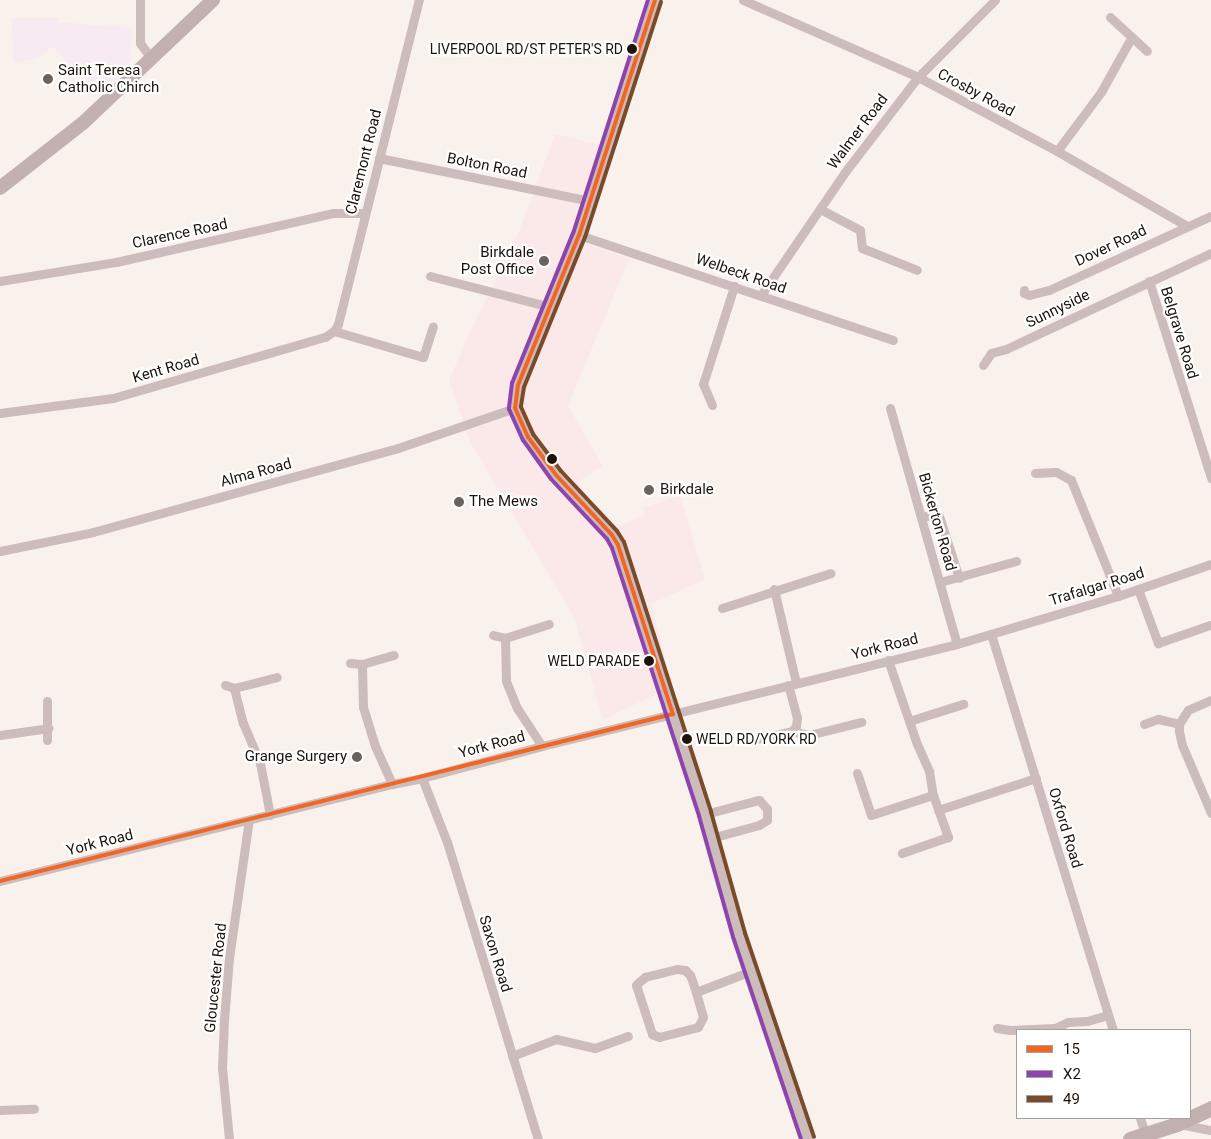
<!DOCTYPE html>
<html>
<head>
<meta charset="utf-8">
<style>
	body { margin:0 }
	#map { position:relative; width:1211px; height:1139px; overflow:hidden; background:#f9f2ec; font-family:Roboto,sans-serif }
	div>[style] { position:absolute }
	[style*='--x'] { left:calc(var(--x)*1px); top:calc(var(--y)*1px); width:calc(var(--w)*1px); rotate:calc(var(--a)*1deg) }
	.commercial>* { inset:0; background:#fbe9e9 }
	.education>* { inset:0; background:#f7eaf1 }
	.minor>* { height:9px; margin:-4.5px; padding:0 4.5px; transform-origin:4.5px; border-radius:4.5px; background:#ccbcbc }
	.tertiary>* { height:11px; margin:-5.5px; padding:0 5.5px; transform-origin:5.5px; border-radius:5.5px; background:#ccbcbc }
	.secondary>* { height:14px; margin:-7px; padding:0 7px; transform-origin:7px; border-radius:7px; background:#c3b1b1 }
	.trunk>* { height:15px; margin:-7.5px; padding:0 7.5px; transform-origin:7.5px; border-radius:7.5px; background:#c2afb0 }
	.bus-1>* { height:4px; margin:-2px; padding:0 2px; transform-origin:2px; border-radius:2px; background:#f26522 }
	.bus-2>* { height:4px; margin:-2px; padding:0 2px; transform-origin:2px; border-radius:2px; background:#8e44ad }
	.bus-3>* { height:4px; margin:-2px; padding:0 2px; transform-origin:2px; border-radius:2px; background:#7a4b2a }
	.dots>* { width:14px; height:14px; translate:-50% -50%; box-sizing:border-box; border:2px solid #fff; border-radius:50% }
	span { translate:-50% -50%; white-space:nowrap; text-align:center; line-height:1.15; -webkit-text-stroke:4.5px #fff; paint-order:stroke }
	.bus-label { font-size:14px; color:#1f140b }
	.right { translate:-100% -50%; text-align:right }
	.left { translate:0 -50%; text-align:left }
	.poi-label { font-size:15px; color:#1f140b }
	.street-label { font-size:15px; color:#1f140b }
	.legend { position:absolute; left:1016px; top:1029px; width:175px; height:90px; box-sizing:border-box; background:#fff; border:1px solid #a5a19d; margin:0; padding:6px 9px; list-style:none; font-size:15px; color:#1f140b }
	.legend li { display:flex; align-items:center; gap:10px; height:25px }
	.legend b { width:25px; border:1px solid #a5a19d }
</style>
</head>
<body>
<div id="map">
	<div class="commercial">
		<div style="clip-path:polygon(555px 134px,604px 146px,571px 238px,629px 259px,568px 406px,603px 466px,578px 482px,589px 498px,619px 526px,645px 515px,643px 508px,680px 495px,705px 579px,651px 604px,673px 686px,603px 720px,574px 617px,470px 442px,449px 380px,475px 321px,518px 234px)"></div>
	</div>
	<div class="education">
		<div style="clip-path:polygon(12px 18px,58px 18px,58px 22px,132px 28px,130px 66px,98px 97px,53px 46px,37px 59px,13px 62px)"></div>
	</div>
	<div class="minor">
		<div style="--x:140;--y:0;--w:43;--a:90"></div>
		<div style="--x:140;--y:43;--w:19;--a:54"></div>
		<div style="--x:743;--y:0;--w:191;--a:23.7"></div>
		<div style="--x:918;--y:77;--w:157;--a:28"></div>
		<div style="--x:1057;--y:151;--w:150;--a:30"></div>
		<div style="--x:1110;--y:17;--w:50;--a:42.6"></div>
		<div style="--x:1057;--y:151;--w:74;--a:-53.3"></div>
		<div style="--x:1101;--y:92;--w:62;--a:-60.9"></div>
		<div style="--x:379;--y:158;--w:215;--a:11.5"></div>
		<div style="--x:820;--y:209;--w:45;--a:27.7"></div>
		<div style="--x:860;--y:230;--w:18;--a:84"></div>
		<div style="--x:862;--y:248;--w:59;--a:21.8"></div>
		<div style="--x:579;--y:235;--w:331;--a:18.5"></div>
		<div style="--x:430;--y:276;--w:125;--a:14.4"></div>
		<div style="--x:0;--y:281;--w:118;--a:-9.3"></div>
		<div style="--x:116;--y:262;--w:223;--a:-12.7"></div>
		<div style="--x:334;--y:213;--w:31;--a:0"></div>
		<div style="--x:1149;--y:281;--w:207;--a:72.5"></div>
		<div style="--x:1024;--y:290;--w:3;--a:90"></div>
		<div style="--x:1024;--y:293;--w:5;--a:22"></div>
		<div style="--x:1029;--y:295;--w:21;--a:-14"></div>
		<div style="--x:1049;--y:290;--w:178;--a:-24.6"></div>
		<div style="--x:761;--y:295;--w:149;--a:-55.7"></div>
		<div style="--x:845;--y:172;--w:120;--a:-52.5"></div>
		<div style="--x:918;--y:77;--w:109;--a:-45"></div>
		<div style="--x:334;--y:331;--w:93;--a:16.3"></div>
		<div style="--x:423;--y:357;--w:32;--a:-72"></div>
		<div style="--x:983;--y:365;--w:14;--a:-56"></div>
		<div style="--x:991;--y:353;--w:16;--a:-15"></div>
		<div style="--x:1006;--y:349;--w:226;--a:-25.1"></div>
		<div style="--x:712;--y:405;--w:23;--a:-113"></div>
		<div style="--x:703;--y:384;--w:103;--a:-72.4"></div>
		<div style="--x:890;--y:408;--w:245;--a:74.2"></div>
		<div style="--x:0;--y:413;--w:114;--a:-7.6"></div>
		<div style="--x:113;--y:398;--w:221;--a:-16.1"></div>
		<div style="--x:325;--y:337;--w:11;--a:-34"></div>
		<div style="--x:334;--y:331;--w:8;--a:-60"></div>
		<div style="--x:338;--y:324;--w:334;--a:-76"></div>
		<div style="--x:1035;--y:473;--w:21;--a:-3"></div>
		<div style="--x:1056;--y:472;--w:17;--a:28"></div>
		<div style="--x:1071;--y:480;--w:125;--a:67.9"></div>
		<div style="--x:921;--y:517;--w:14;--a:-12"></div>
		<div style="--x:935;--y:514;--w:4;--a:27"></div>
		<div style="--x:939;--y:516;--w:65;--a:72.1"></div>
		<div style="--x:0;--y:551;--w:95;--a:-11.5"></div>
		<div style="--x:93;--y:532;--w:316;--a:-15.4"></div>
		<div style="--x:398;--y:448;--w:124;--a:-18.9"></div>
		<div style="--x:940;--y:582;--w:79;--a:-15.4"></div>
		<div style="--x:774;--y:589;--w:97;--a:76.8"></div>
		<div style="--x:1138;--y:589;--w:58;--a:69.7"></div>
		<div style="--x:1158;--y:643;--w:55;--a:-19.1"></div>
		<div style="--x:722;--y:608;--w:114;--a:-17.8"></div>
		<div style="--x:991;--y:634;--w:414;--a:72.9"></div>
		<div style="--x:493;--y:635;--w:12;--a:14"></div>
		<div style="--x:505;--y:638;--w:46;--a:-17.7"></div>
		<div style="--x:505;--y:638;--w:43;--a:88.7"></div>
		<div style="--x:506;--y:681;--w:29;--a:68"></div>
		<div style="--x:517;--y:708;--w:45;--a:56.7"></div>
		<div style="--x:888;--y:660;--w:89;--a:71"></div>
		<div style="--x:917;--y:744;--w:30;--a:66"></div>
		<div style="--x:929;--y:771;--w:24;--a:81"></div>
		<div style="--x:933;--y:795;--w:45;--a:70.3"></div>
		<div style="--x:948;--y:837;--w:49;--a:160.8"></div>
		<div style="--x:350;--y:663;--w:12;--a:5"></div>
		<div style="--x:362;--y:664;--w:33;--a:-16"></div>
		<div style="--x:362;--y:664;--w:43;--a:88.7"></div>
		<div style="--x:363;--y:707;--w:41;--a:72.9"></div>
		<div style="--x:375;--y:746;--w:42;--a:65.9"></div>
		<div style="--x:225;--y:685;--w:9;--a:18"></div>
		<div style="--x:234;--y:688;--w:44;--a:-14.3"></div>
		<div style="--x:234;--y:688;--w:36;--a:76"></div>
		<div style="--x:243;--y:723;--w:43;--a:67"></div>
		<div style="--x:260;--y:763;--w:53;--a:79.1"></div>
		<div style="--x:1211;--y:700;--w:25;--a:157"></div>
		<div style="--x:1188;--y:710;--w:17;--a:123"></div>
		<div style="--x:1179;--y:724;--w:7;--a:90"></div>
		<div style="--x:1179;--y:731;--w:14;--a:78"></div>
		<div style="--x:1182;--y:745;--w:74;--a:66.9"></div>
		<div style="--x:47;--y:701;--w:39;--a:90"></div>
		<div style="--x:909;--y:721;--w:57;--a:-17.5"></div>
		<div style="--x:1144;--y:724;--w:15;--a:-20"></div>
		<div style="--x:1158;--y:719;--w:22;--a:13"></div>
		<div style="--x:792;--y:731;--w:17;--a:13"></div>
		<div style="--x:809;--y:735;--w:54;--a:-14"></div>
		<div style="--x:0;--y:735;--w:49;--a:-8.1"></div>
		<div style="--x:748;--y:741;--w:45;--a:-12.8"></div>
		<div style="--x:792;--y:731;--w:6;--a:-51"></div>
		<div style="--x:796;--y:726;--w:8;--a:-83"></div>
		<div style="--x:797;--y:718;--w:34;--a:-105"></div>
		<div style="--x:857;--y:773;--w:44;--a:71.6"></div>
		<div style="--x:871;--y:815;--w:65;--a:-17.9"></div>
		<div style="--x:422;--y:778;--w:69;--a:68.7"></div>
		<div style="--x:447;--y:842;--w:311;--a:73"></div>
		<div style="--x:938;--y:810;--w:103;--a:-18.1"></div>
		<div style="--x:705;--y:814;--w:56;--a:-14.5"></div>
		<div style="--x:759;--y:800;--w:12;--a:48"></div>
		<div style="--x:767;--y:809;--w:11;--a:90"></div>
		<div style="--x:767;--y:820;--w:9;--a:148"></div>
		<div style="--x:759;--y:825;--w:50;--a:164.8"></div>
		<div style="--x:0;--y:881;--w:404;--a:-13.9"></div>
		<div style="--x:392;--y:784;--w:31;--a:-11"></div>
		<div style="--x:422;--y:778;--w:124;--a:-14.9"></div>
		<div style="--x:542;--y:746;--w:427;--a:-13.8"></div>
		<div style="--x:957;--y:644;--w:168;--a:-16.6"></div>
		<div style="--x:1118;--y:596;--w:98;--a:-19"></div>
		<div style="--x:696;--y:992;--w:18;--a:-109"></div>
		<div style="--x:690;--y:975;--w:7;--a:-135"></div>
		<div style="--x:685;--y:970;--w:8;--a:-173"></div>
		<div style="--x:677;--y:969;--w:33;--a:166"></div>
		<div style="--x:645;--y:977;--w:8;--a:140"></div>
		<div style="--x:639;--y:982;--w:4;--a:135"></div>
		<div style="--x:636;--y:985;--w:52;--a:71.9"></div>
		<div style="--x:652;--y:1034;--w:8;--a:23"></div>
		<div style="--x:659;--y:1037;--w:40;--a:-14.4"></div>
		<div style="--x:698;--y:1027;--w:11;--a:-63"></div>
		<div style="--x:703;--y:1017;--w:26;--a:-106"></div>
		<div style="--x:696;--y:992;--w:59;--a:-20.9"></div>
		<div style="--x:997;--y:1028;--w:13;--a:9"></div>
		<div style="--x:1010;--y:1030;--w:45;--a:-2.5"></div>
		<div style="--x:1055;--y:1028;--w:14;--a:-25"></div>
		<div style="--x:1068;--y:1022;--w:19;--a:-3"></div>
		<div style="--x:1087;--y:1021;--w:22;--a:-16"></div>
		<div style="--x:512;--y:1056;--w:47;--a:-21.1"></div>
		<div style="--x:556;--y:1039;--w:40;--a:13"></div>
		<div style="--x:595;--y:1048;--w:35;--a:-20"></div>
		<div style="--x:0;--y:1110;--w:34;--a:-2"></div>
		<div style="--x:1140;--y:1118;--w:19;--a:72"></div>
		<div style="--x:1179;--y:1124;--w:33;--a:11"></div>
		<div style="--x:229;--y:1139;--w:71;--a:-95.6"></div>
		<div style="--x:222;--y:1068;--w:48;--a:-87.6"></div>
		<div style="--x:224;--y:1020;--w:62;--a:-85.4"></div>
		<div style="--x:229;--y:958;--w:139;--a:-81.8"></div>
	</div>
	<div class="tertiary">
		<div style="--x:655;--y:0;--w:247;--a:107.9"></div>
		<div style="--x:579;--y:235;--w:162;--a:112.1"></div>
		<div style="--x:518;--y:385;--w:23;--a:97"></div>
		<div style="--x:515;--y:408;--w:32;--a:66"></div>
		<div style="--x:528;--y:437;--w:47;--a:53.6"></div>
		<div style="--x:556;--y:475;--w:38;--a:49"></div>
		<div style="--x:581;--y:504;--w:44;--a:45"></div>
		<div style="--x:612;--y:535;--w:12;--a:59"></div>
		<div style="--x:618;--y:545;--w:283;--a:72.1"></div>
		<div style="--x:705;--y:814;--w:126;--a:74.3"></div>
		<div style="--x:739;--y:935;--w:215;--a:71.3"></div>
	</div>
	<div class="secondary">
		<div style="--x:0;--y:188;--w:105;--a:-38.1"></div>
		<div style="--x:83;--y:123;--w:179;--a:-43.4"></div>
	</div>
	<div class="trunk">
		<div style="--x:1130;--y:1139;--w:49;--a:-17.7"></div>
		<div style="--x:1177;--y:1124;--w:38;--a:-25"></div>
	</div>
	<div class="bus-1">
		<div style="--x:655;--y:0;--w:247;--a:107.9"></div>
		<div style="--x:579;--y:235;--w:162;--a:112.1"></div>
		<div style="--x:518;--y:385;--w:23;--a:97"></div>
		<div style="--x:515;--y:408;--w:32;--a:66"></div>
		<div style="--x:528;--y:437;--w:47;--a:53.6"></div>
		<div style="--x:556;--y:475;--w:82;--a:47"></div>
		<div style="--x:612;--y:535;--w:12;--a:59"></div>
		<div style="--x:618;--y:545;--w:178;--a:72"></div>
		<div style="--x:0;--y:881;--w:693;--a:-13.94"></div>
	</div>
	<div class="bus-2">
		<div style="--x:648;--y:0;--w:245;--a:107.8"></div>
		<div style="--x:573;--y:233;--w:162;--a:112.1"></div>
		<div style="--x:512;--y:383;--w:26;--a:97"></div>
		<div style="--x:509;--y:409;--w:34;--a:66"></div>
		<div style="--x:523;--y:440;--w:48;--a:54.3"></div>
		<div style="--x:551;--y:479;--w:82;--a:47"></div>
		<div style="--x:607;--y:539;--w:10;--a:61"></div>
		<div style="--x:612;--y:548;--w:282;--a:72"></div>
		<div style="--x:699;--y:816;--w:126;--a:74.3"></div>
		<div style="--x:733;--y:937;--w:213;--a:71.4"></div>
	</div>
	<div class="bus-3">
		<div style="--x:661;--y:2;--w:247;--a:107.9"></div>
		<div style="--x:585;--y:237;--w:162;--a:112.1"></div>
		<div style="--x:524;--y:387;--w:20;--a:99"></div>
		<div style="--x:521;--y:407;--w:30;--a:66"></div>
		<div style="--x:533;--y:434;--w:46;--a:52.9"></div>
		<div style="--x:561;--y:471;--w:82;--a:47"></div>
		<div style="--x:617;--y:531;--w:13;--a:58"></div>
		<div style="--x:624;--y:542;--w:284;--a:72.1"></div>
		<div style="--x:711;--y:812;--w:126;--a:74.3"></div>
		<div style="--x:745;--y:933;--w:215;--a:71.3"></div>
	</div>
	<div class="dots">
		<div style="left:632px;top:49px;background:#1f140b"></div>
		<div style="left:48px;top:79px;background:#6b625a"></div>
		<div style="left:544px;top:261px;background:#6b625a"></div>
		<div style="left:552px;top:459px;background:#1f140b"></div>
		<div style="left:649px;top:490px;background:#6b625a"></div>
		<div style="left:459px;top:502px;background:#6b625a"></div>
		<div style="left:649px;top:661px;background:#1f140b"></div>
		<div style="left:687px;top:739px;background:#1f140b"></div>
		<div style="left:357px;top:757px;background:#6b625a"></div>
	</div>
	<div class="bus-label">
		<span class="right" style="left:623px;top:49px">LIVERPOOL RD/ST PETER'S RD</span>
		<span class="right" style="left:640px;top:661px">WELD PARADE</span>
		<span class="left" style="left:696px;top:739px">WELD RD/YORK RD</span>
	</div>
	<div class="poi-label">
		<span class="left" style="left:58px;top:79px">Saint Teresa<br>Catholic Chirch</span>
		<span class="right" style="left:534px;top:261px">Birkdale<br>Post Office</span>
		<span class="left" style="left:660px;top:490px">Birkdale</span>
		<span class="left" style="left:469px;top:502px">The Mews</span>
		<span class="right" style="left:347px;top:757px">Grange Surgery</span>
	</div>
	<div class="street-label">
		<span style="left:976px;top:93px;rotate:28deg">Crosby Road</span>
		<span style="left:858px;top:132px;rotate:-53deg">Walmer Road</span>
		<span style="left:364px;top:162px;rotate:-76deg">Claremont Road</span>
		<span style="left:487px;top:166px;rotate:11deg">Bolton Road</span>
		<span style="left:180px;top:234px;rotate:-12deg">Clarence Road</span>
		<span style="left:1111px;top:246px;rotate:-25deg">Dover Road</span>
		<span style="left:741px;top:274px;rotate:19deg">Welbeck Road</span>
		<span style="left:1058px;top:309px;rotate:-26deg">Sunnyside</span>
		<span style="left:1179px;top:333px;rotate:73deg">Belgrave Road</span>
		<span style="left:166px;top:369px;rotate:-16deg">Kent Road</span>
		<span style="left:256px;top:473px;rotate:-15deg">Alma Road</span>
		<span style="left:937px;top:522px;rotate:74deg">Bickerton Road</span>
		<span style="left:1097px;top:587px;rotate:-17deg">Trafalgar Road</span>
		<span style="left:885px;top:647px;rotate:-14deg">York Road</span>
		<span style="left:492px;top:745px;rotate:-15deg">York Road</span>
		<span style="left:1065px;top:828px;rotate:73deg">Oxford Road</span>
		<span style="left:100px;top:843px;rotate:-14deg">York Road</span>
		<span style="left:495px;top:954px;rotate:73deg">Saxon Road</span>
		<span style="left:216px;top:978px;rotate:-84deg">Gloucester Road</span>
	</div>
	<ul class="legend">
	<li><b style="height:6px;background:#f26522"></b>15</li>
	<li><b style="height:6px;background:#8e44ad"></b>X2</li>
	<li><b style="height:6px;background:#7a4b2a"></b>49</li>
	</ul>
</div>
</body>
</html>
